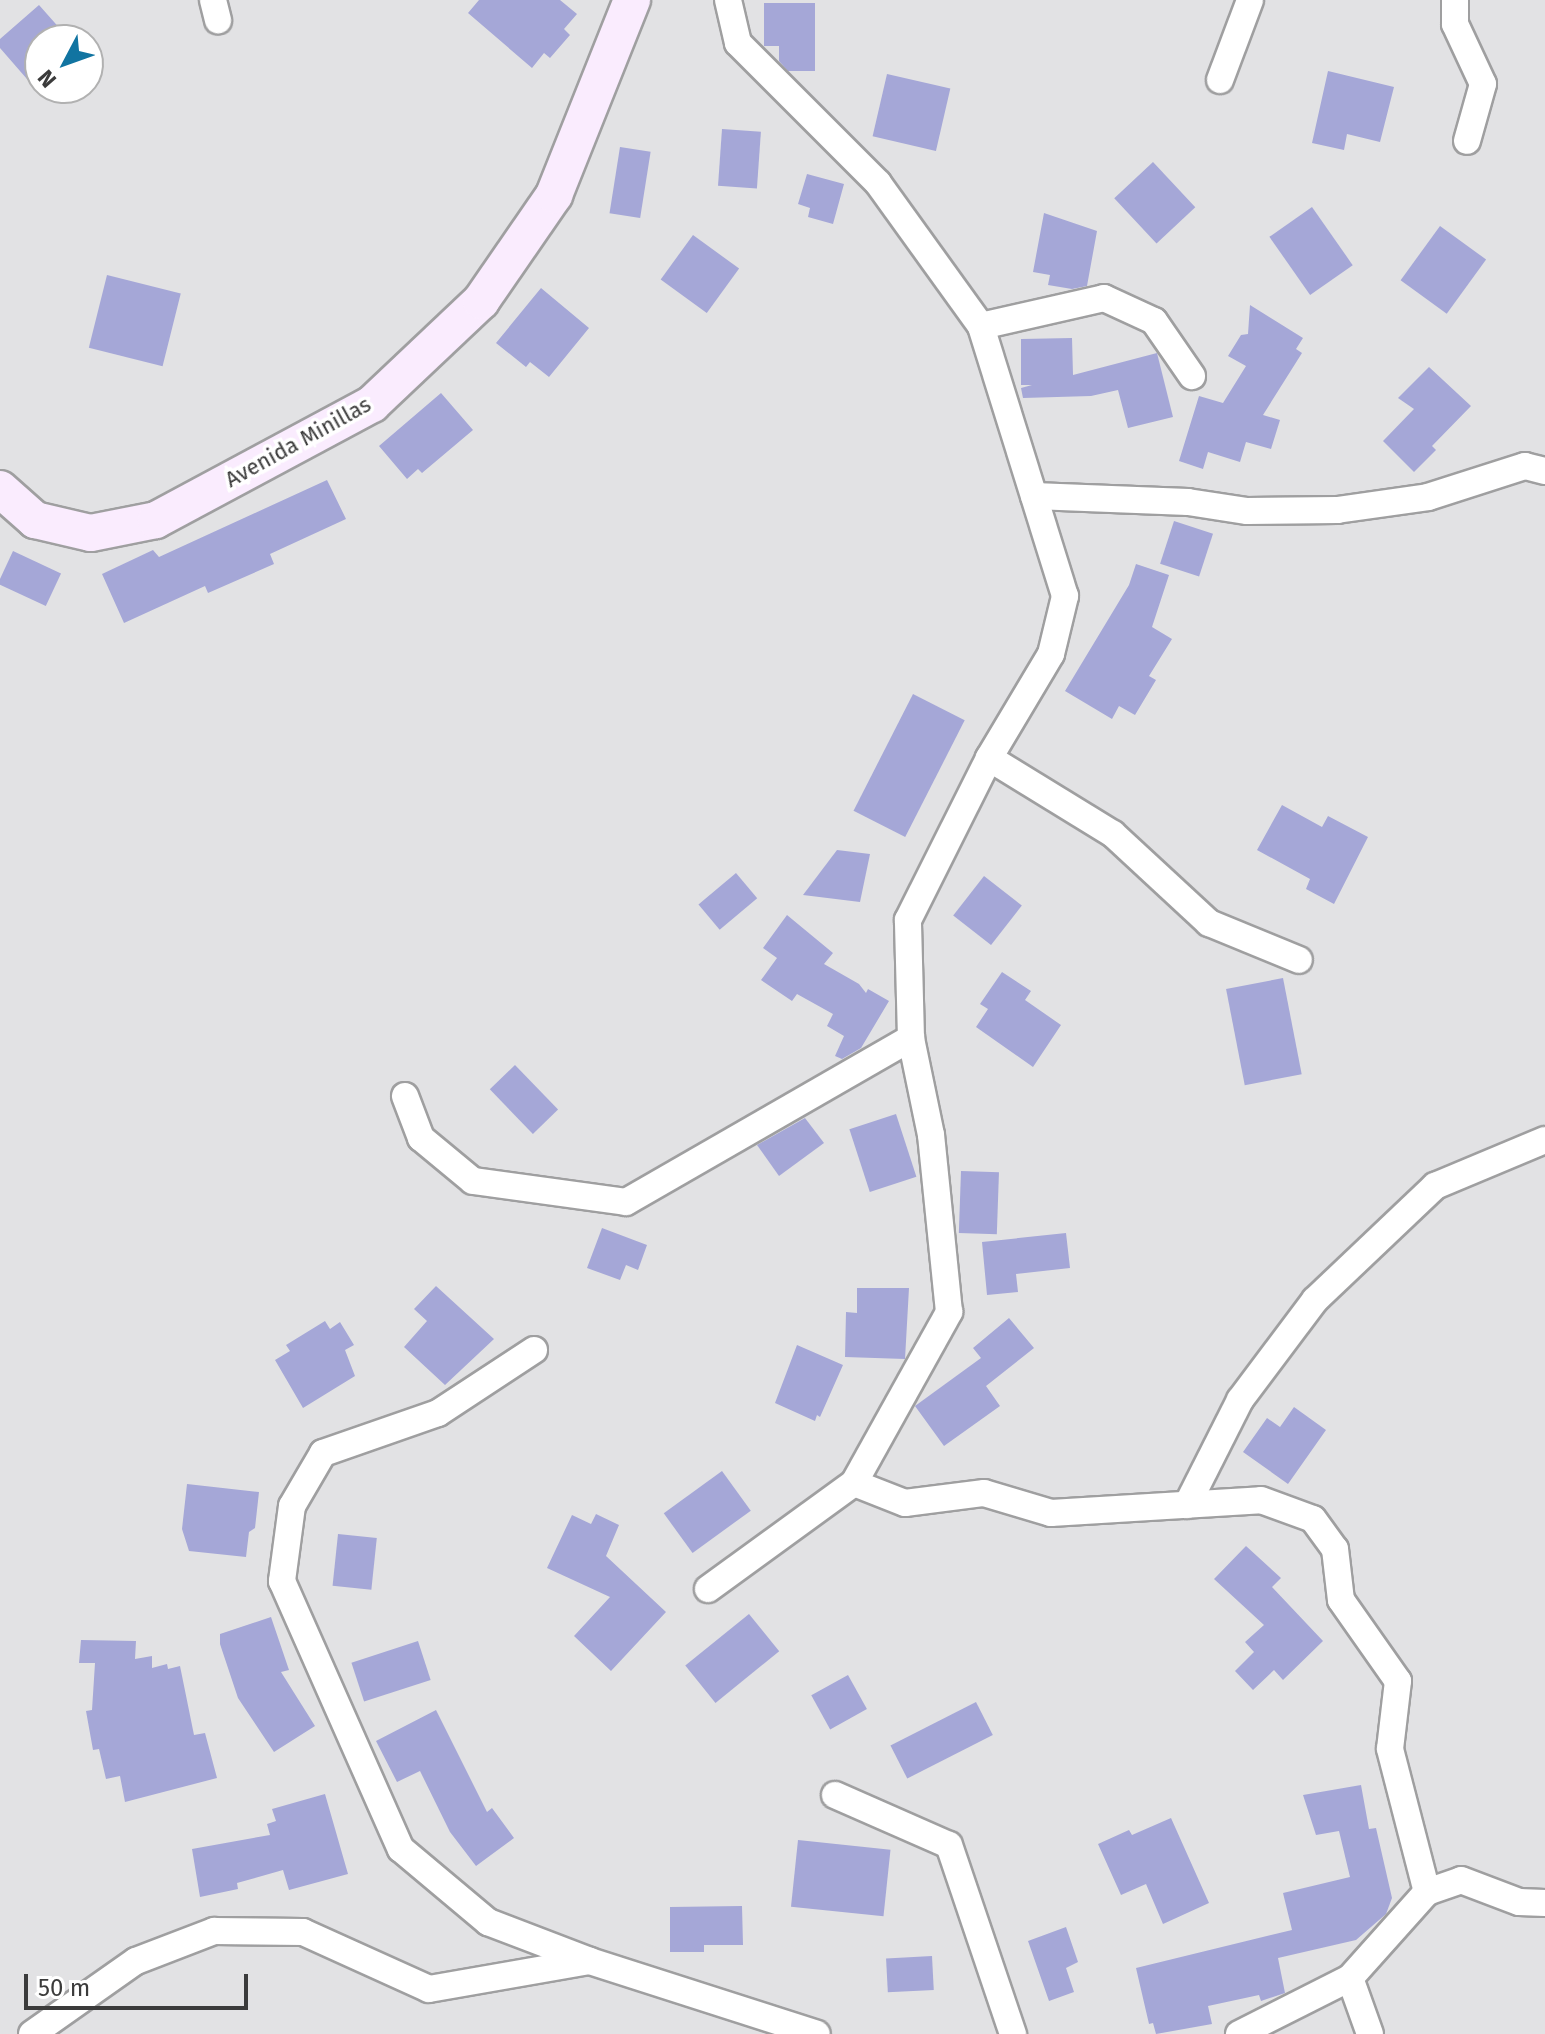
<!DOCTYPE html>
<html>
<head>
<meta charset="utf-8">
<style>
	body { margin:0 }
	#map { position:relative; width:1545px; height:2034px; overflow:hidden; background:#e2e2e4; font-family:"Fira Sans",sans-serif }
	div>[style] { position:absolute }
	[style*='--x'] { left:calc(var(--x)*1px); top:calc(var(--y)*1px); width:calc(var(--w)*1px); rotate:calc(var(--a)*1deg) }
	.building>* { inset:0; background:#a5a7d7; transform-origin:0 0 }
	.roads { filter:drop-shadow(2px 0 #9f9fa0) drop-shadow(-2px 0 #9f9fa0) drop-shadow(0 2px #9f9fa0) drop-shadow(0 -2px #9f9fa0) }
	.street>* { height:26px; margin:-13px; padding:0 13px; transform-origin:13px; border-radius:13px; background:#fff }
	.secondary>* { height:36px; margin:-18px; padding:0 18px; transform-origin:18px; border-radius:18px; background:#faecfe }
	span { translate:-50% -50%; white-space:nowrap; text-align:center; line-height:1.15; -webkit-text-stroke:7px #fff; paint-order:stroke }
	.street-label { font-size:22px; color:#3b3b3b }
	.north { position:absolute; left:24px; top:24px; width:80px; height:80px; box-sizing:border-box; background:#fff; border:2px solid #b1b1b1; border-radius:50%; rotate:229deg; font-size:22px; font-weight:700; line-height:32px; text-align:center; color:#3b3b3b }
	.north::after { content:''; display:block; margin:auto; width:28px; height:36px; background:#1174a1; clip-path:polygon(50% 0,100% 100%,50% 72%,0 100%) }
	.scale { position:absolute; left:24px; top:1974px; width:224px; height:36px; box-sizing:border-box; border:4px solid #3b3b3b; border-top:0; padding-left:10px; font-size:24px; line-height:28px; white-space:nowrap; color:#3b3b3b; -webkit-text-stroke:6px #fff; paint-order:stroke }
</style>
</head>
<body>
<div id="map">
	<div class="building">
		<div style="clip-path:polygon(479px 0,560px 0,577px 14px,564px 29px,570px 35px,550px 58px,544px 53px,532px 68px,468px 13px)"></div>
		<div style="clip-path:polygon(764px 3px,815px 3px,815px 71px,788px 71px,779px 61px,779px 46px,764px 46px)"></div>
		<div style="clip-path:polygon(39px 5px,70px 40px,40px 40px,40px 94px,0 48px,0 39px)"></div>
		<div style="clip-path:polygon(1328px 71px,1394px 87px,1380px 142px,1347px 134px,1344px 150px,1312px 143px)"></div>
		<div style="left:887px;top:74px;width:65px;height:64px;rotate:13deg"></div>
		<div style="left:722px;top:129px;width:39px;height:57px;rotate:4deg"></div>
		<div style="left:620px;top:147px;width:31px;height:67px;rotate:9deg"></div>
		<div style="left:1153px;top:162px;width:62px;height:53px;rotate:47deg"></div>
		<div style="clip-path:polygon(807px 174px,844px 184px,833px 224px,808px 217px,810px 208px,798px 204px)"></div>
		<div style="left:1312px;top:207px;width:71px;height:52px;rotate:55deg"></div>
		<div style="clip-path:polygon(1044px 213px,1097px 231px,1087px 286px,1072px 289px,1048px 285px,1050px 275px,1033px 272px)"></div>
		<div style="left:1440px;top:226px;width:57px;height:67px;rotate:36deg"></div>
		<div style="left:693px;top:235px;width:57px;height:55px;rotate:36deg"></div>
		<div style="left:107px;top:275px;width:76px;height:75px;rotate:14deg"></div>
		<div style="clip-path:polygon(541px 288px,589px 328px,549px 377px,530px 362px,526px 367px,496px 343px)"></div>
		<div style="clip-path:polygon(1250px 305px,1303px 338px,1296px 349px,1302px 353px,1263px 415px,1280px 420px,1271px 449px,1246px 442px,1240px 462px,1208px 452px,1203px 469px,1179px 461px,1199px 396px,1223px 403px,1246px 366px,1228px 356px,1241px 335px,1248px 334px)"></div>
		<div style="clip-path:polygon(1072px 338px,1073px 375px,1157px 353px,1173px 417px,1128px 428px,1118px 390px,1091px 396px,1023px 398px,1021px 388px,1032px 385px,1021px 385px,1021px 339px)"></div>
		<div style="clip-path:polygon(1429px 367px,1471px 406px,1432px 446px,1436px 450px,1414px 472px,1383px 441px,1414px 409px,1398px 398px)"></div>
		<div style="clip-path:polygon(441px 393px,473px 430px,422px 473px,418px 469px,407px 479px,379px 446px)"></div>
		<div style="clip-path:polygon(327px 480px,346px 519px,270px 554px,274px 564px,208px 593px,205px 586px,124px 623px,102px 574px,153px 550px,159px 557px)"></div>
		<div style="left:1174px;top:521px;width:41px;height:45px;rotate:18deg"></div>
		<div style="left:13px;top:551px;width:53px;height:36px;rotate:25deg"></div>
		<div style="clip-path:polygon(1136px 564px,1169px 575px,1152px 627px,1172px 639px,1149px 676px,1156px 680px,1135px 715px,1119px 706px,1112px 719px,1065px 691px,1129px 585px)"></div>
		<div style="left:913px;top:694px;width:58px;height:131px;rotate:27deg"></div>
		<div style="clip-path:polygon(1282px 805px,1322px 827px,1328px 816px,1368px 837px,1334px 904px,1306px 889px,1310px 879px,1257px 850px)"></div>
		<div style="clip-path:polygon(837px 850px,870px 854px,860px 902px,803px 895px)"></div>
		<div style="left:736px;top:873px;width:33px;height:49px;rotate:50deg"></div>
		<div style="left:984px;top:876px;width:48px;height:50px;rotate:38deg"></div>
		<div style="clip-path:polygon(787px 915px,833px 953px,824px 964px,859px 984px,866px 993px,868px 989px,889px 1001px,861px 1048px,842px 1059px,835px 1056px,844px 1036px,827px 1026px,833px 1014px,797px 994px,792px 1001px,761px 980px,777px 958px,763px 948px)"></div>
		<div style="clip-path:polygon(1002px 972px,1031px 991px,1025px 1000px,1061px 1025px,1033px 1067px,976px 1027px,988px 1009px,980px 1004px)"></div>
		<div style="left:1283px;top:978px;width:98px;height:58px;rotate:79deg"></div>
		<div style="left:515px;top:1065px;width:62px;height:35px;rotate:46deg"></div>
		<div style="left:896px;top:1114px;width:66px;height:49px;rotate:72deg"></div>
		<div style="clip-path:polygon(805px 1118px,824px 1143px,779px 1176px,757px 1145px)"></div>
		<div style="left:961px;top:1171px;width:38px;height:62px;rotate:2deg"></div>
		<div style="clip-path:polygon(602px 1228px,647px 1245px,638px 1270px,626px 1265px,620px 1280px,587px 1268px)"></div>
		<div style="clip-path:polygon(1066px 1233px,1070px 1268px,1016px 1274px,1018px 1292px,987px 1295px,982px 1242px)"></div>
		<div style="clip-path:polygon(436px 1286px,494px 1339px,445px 1385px,404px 1347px,427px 1321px,414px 1309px)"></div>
		<div style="clip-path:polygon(857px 1288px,909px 1288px,905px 1359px,845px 1357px,846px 1312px,857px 1313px)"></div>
		<div style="clip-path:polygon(1009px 1318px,1034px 1348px,986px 1386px,1000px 1406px,944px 1446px,915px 1406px,981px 1358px,973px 1348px)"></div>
		<div style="clip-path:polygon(325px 1321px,330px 1329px,340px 1322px,354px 1345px,345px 1350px,355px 1376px,303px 1408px,275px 1360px,290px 1351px,286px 1345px)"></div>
		<div style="clip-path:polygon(797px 1345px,843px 1365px,820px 1417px,817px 1415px,815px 1421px,775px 1403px)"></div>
		<div style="clip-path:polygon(1294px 1407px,1326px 1430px,1288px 1484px,1243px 1452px,1267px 1418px,1280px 1427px)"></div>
		<div style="left:722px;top:1471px;width:49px;height:72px;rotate:54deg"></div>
		<div style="clip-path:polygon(187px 1484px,259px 1492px,255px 1528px,249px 1532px,246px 1557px,189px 1551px,182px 1529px)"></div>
		<div style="clip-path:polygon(596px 1514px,619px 1525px,606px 1556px,666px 1612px,611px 1671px,574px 1636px,610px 1597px,547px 1568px,572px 1515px,591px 1524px)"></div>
		<div style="left:338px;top:1534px;width:39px;height:52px;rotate:6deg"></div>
		<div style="clip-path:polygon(1246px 1546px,1281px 1578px,1272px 1587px,1323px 1641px,1283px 1680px,1274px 1670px,1253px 1690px,1235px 1671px,1254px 1652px,1245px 1642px,1264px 1625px,1214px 1579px)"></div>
		<div style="left:749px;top:1614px;width:48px;height:82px;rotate:51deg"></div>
		<div style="clip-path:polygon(271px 1617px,289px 1670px,281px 1672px,315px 1726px,274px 1752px,238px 1698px,220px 1644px,220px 1634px)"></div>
		<div style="clip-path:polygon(81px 1640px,136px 1641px,135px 1659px,152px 1656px,152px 1668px,167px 1664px,168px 1669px,180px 1666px,194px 1735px,205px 1733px,217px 1778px,125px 1802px,120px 1776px,106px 1779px,99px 1749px,93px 1750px,86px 1711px,92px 1710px,95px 1663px,79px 1663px)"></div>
		<div style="left:418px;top:1641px;width:41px;height:70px;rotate:72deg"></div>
		<div style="left:848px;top:1675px;width:39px;height:42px;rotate:61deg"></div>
		<div style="left:976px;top:1702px;width:37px;height:96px;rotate:63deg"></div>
		<div style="clip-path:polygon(436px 1710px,487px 1812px,492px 1808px,514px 1838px,476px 1866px,450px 1832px,420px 1771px,397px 1782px,376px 1741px)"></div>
		<div style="clip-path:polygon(1361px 1785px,1369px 1829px,1376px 1828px,1392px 1898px,1386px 1914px,1356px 1940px,1278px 1958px,1285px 1993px,1261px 2001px,1259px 1995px,1208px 2006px,1212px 2024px,1156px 2034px,1153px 2023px,1149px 2024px,1136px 1968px,1292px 1930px,1283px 1893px,1350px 1877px,1339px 1831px,1316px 1835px,1303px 1795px)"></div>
		<div style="clip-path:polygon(325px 1794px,348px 1874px,289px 1890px,283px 1870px,237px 1883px,238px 1889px,200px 1897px,192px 1849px,270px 1835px,267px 1824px,276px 1821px,272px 1809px)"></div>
		<div style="clip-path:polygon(1171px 1818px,1209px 1903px,1163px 1924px,1146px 1884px,1121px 1895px,1098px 1844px,1129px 1830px,1132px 1835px)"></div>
		<div style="left:798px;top:1840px;width:93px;height:67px;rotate:6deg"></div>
		<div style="clip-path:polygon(742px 1906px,743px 1945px,704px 1945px,704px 1952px,670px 1952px,670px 1907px)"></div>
		<div style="clip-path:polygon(1066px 1927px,1078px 1962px,1066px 1968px,1074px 1992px,1049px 2001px,1028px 1941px)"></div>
		<div style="left:932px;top:1956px;width:34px;height:46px;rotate:87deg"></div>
	</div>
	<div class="roads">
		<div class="street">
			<div style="--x:213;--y:0;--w:21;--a:76"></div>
			<div style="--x:1455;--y:0;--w:24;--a:90"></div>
			<div style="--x:1455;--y:24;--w:66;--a:65"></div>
			<div style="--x:1483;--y:84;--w:59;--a:105.7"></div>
			<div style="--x:1220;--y:80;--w:85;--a:-69.4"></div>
			<div style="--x:981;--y:326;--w:126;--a:-12.8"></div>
			<div style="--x:1104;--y:298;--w:55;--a:24.7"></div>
			<div style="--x:1154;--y:321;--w:67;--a:55.4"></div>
			<div style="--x:1034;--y:496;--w:154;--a:2.2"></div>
			<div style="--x:1188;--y:502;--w:60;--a:8.7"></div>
			<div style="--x:1247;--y:511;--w:90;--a:-0.6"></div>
			<div style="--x:1337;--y:510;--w:92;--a:-8.1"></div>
			<div style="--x:1428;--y:497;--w:102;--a:-17.7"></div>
			<div style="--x:1525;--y:466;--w:21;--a:14"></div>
			<div style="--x:989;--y:758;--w:145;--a:31.5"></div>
			<div style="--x:1113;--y:834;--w:131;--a:42.8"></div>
			<div style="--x:1209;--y:923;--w:97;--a:22.3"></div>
			<div style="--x:405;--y:1096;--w:45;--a:69.1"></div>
			<div style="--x:421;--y:1138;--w:67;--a:39.6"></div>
			<div style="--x:473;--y:1181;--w:154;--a:7.8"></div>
			<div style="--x:626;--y:1202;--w:329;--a:-29.9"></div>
			<div style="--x:534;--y:1350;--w:115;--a:146.7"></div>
			<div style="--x:438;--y:1413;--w:122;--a:160.8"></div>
			<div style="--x:323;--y:1453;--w:61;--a:120.3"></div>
			<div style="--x:292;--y:1506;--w:76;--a:97.6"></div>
			<div style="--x:282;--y:1581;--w:293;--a:66.1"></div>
			<div style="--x:401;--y:1849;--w:114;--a:40"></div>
			<div style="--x:488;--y:1922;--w:109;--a:20.9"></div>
			<div style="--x:590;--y:1961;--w:238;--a:17.8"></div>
			<div style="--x:854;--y:1483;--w:55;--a:21.4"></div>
			<div style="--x:905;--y:1503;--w:80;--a:-7.2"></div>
			<div style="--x:984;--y:1493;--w:70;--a:16.6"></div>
			<div style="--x:1051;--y:1513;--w:210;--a:-3.5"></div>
			<div style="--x:1261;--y:1500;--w:55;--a:20.1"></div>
			<div style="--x:1313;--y:1519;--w:37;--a:54"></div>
			<div style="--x:1335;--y:1549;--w:51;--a:83.3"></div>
			<div style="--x:1341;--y:1600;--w:99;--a:54.9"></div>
			<div style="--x:1398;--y:1681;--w:68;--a:96.7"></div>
			<div style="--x:1390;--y:1749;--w:148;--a:75.5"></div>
			<div style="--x:1187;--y:1505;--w:118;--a:-63.2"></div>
			<div style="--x:1240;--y:1400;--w:125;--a:-53.1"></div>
			<div style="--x:1315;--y:1300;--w:166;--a:-43.5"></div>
			<div style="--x:1435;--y:1186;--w:119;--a:-22.7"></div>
			<div style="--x:708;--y:1589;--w:180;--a:-36"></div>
			<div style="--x:854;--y:1483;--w:196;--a:-60.9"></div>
			<div style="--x:949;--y:1312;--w:178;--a:-95.8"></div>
			<div style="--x:931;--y:1135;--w:99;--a:-101.7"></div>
			<div style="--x:911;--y:1038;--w:118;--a:-91.5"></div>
			<div style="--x:908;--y:920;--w:181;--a:-63.4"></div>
			<div style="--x:989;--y:758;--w:121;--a:-59.2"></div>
			<div style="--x:1051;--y:654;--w:60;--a:-76.4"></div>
			<div style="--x:1065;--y:596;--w:283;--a:-107.3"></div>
			<div style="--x:981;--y:326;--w:176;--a:-125.8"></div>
			<div style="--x:878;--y:183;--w:198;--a:-135"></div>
			<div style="--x:738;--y:43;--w:44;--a:-103.1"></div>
			<div style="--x:835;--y:1795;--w:124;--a:23.7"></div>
			<div style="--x:949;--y:1845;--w:200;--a:71.3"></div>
			<div style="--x:1350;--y:1978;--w:59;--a:70.3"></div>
			<div style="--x:32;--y:2034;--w:127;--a:-35.1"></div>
			<div style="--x:136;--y:1961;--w:84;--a:-21"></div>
			<div style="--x:214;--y:1931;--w:89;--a:0.6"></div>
			<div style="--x:303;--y:1932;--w:138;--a:24.3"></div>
			<div style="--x:429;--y:1989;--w:163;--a:-9.9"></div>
			<div style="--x:1239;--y:2034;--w:124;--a:-26.8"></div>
			<div style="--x:1350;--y:1978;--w:115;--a:-48.2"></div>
			<div style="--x:1427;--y:1892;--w:36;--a:-19"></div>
			<div style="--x:1461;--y:1880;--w:62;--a:20.8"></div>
			<div style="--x:1519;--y:1902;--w:26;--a:2"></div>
		</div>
		<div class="secondary">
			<div style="--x:0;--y:489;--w:47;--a:41.5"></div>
			<div style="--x:35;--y:520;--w:57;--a:13.1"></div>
			<div style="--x:91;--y:533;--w:66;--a:-11.3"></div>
			<div style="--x:156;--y:520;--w:245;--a:-28.2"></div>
			<div style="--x:372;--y:404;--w:150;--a:-43.4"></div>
			<div style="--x:481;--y:301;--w:129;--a:-55.4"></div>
			<div style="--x:554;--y:195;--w:210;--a:-68.2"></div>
		</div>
	</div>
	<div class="street-label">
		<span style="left:298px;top:442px;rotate:-29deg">Avenida Minillas</span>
	</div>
	<div class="north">N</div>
	<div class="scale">50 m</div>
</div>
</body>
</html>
